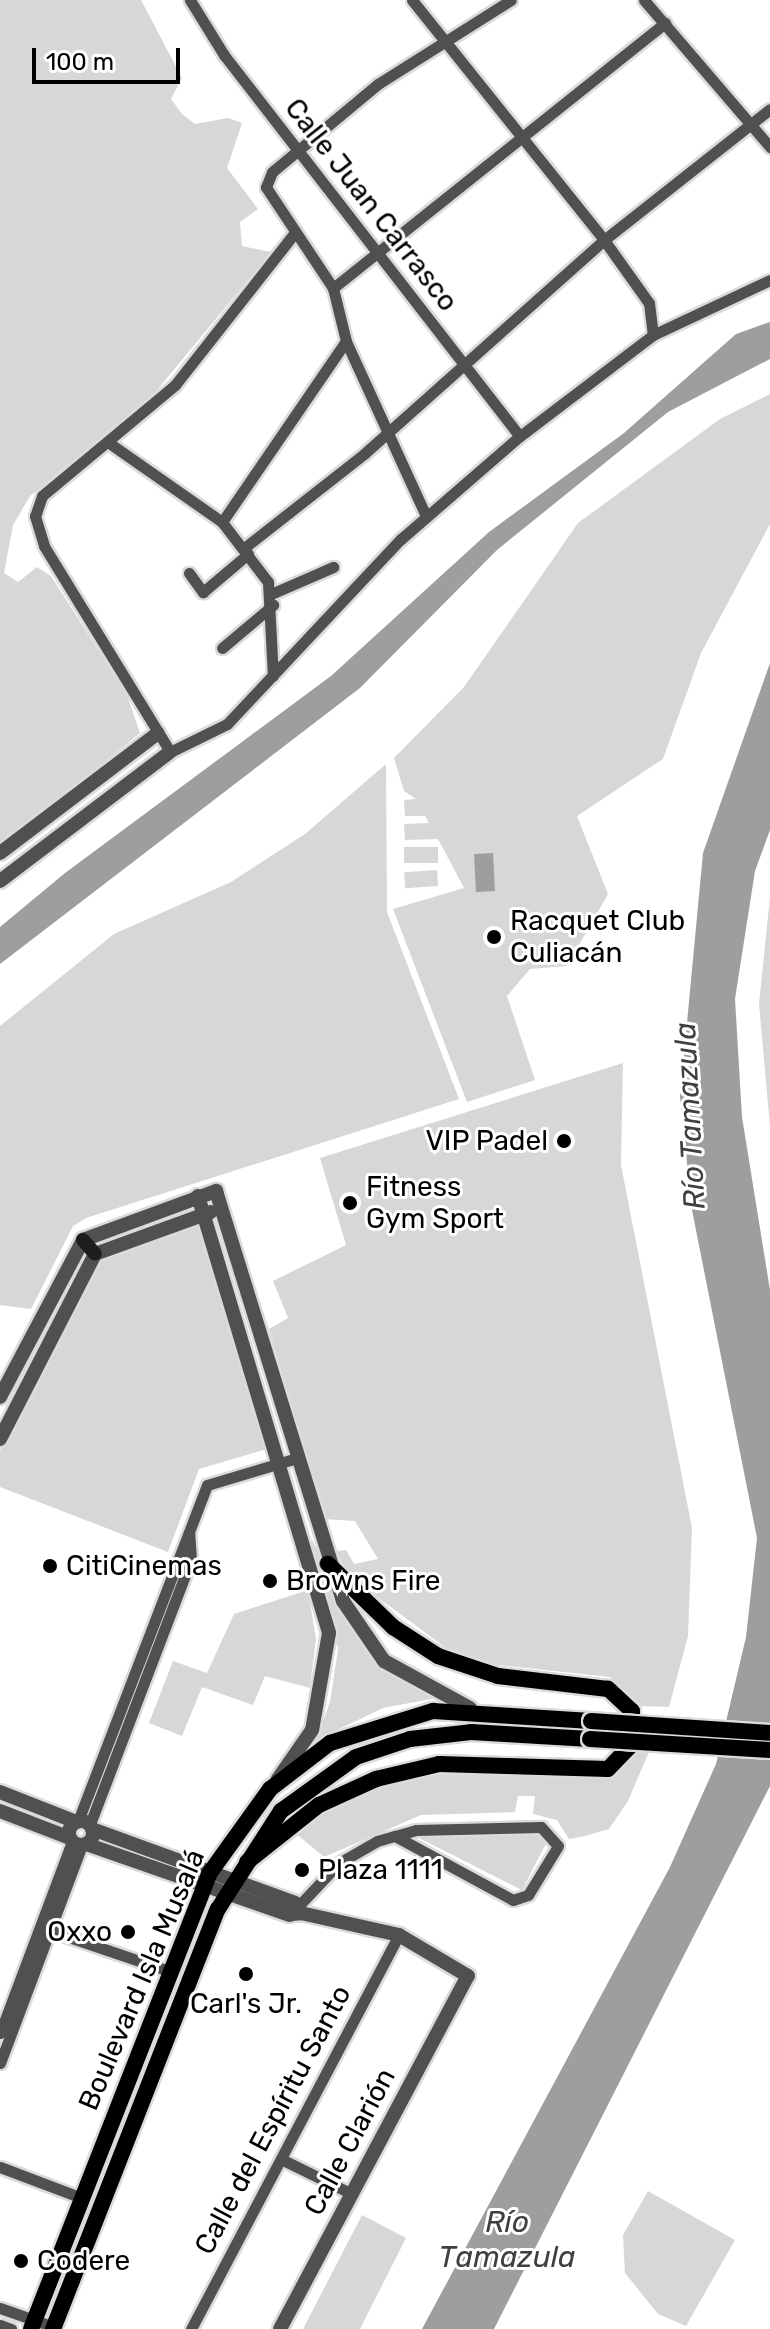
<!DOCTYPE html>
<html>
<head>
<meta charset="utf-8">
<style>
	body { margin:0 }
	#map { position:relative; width:770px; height:2329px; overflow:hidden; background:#fff; font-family:Rubik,sans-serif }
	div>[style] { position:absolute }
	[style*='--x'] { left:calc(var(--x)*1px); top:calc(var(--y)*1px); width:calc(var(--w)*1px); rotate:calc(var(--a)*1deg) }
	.green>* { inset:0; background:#d7d7d7; transform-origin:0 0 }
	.water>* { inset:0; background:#9e9e9e; transform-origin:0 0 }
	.roads { filter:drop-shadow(2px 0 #dbdbdb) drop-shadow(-2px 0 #dbdbdb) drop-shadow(0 2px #dbdbdb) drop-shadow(0 -2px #dbdbdb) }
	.minor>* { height:11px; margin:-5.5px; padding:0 5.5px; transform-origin:5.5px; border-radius:5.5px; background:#505050 }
	.tertiary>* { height:14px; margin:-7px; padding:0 7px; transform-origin:7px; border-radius:7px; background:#505050 }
	.tertiary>.ring { margin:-7px; padding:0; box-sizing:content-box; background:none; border:14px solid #505050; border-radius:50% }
	.secondary>* { height:14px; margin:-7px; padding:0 7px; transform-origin:7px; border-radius:7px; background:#1d1d1d }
	.primary>* { height:16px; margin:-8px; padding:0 8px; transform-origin:8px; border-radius:8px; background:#000 }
	.bridges { filter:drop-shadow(2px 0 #dbdbdb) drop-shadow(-2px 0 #dbdbdb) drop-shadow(0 2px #dbdbdb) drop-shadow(0 -2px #dbdbdb) }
	.primary-bridge>* { height:16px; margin:-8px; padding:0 8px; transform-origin:8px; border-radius:8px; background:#000 }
	.dots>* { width:22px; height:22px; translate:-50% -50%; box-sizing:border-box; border:4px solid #fff; border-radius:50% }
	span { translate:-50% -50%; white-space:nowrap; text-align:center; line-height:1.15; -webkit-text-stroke:6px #fff; paint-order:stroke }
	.street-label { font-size:28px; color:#000 }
	.poi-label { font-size:28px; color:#000 }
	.left { translate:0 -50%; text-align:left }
	.right { translate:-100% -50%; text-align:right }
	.water-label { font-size:30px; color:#3f3f3f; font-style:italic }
	.scale { position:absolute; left:32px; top:48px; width:148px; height:36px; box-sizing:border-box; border:4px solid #000; border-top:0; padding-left:10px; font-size:24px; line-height:28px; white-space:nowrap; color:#000; -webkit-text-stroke:6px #fff; paint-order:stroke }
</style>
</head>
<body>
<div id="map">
	<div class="green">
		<div style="clip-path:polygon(0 0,141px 0,182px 78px,171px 99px,182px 114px,195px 124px,228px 118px,242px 123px,227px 168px,258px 209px,240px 222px,242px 246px,271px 252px,153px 395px,30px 496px,13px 525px,4px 573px,18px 582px,37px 567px,51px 576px,127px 695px,140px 733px,0 848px)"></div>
		<div style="clip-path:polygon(770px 394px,770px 524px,701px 653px,663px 759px,577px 816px,608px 894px,567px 966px,530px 969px,507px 996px,535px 1080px,467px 1102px,393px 909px,464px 888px,438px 839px,405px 840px,404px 824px,429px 823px,425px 816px,405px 816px,404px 800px,416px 799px,404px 791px,394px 758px,464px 687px,578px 523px,720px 419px)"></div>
		<div style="clip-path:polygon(386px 764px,387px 912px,459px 1099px,86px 1218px,73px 1226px,31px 1309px,0 1305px,0 1026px,114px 934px,231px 882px,305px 834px)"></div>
		<div style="left:438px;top:847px;width:16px;height:34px;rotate:90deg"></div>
		<div style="left:437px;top:870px;width:16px;height:33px;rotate:86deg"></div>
		<div style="clip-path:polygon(770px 897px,770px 1126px,759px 1004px)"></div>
		<div style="clip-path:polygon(623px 1063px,621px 1165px,692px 1528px,688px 1636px,669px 1707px,639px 1706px,610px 1677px,489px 1664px,450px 1651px,353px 1579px,335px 1551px,346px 1550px,354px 1564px,378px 1559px,355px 1521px,323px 1519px,269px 1329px,288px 1318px,273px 1281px,346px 1245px,320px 1158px)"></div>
		<div style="clip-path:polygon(198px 1218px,270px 1448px,199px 1469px,168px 1552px,0 1487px,0 1450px,107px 1250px)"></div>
		<div style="clip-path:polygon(311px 1538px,366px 1643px,442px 1697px,383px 1708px,316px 1740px,330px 1702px,338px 1649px)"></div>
		<div style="clip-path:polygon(308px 1590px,316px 1639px,310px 1688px,265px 1676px,253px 1705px,202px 1687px,182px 1736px,149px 1723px,173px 1661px,207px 1673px,234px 1614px)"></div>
		<div style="clip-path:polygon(638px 1745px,651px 1747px,628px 1801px,609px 1829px,585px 1836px,569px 1839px,557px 1820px,533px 1814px,535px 1796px,518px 1796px,515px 1812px,421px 1815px,324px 1857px,294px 1832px,339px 1799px,424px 1770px,600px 1774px)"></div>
		<div style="clip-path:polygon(531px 1827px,550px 1836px,522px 1890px,409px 1833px)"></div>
		<div style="clip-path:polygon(648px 2191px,735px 2240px,686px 2326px,658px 2314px,625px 2273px,623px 2235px)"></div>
		<div style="clip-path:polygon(362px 2215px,406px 2238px,360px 2329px,303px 2329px)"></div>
	</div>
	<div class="water">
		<div style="clip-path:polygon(770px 322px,770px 359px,668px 412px,497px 550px,360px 688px,0 964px,0 927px,65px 873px,331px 676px,489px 532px,624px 433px,736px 334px)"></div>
		<div style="clip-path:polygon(770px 663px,770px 830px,755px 871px,735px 999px,742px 1117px,770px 1290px,770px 1786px,494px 2329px,422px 2329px,670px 1867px,716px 1764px,746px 1637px,757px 1538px,692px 1210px,680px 1097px,703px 853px)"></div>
		<div style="left:493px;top:853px;width:38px;height:19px;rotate:87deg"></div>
	</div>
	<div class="roads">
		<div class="minor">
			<div style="--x:190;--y:0;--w:65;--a:58.3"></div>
			<div style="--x:224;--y:55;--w:482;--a:52.2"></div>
			<div style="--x:412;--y:0;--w:307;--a:51.3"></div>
			<div style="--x:604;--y:240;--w:77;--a:54.5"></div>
			<div style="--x:649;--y:303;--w:32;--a:83"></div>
			<div style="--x:644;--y:0;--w:194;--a:49.4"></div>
			<div style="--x:293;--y:235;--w:191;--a:128.2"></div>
			<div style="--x:175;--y:385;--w:173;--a:140.2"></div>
			<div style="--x:42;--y:496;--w:21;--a:109"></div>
			<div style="--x:35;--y:516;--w:31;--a:73"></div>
			<div style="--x:44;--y:546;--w:241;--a:58.5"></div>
			<div style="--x:170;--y:752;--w:64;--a:-26.2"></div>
			<div style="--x:227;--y:724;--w:254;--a:-46.8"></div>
			<div style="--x:401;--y:539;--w:157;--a:-40.9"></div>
			<div style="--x:520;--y:436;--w:167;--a:-37.2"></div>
			<div style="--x:653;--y:335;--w:129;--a:-25.2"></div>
			<div style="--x:333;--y:288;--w:425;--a:-38.6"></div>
			<div style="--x:112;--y:445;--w:134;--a:35"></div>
			<div style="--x:222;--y:522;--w:76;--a:52.5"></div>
			<div style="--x:268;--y:582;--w:94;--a:87"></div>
			<div style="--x:426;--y:516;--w:192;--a:-114.6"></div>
			<div style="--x:346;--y:341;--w:55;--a:-103.8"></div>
			<div style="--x:333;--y:288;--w:121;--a:-123.6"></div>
			<div style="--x:266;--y:187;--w:16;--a:-68"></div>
			<div style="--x:272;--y:172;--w:138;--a:-39.7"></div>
			<div style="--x:378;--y:84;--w:157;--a:-32.3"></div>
			<div style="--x:222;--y:522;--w:219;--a:-55.6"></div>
			<div style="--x:244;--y:548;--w:154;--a:-38.1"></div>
			<div style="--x:365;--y:453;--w:320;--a:-41.7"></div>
			<div style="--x:604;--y:240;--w:211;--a:-38.3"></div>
			<div style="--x:189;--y:573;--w:24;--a:54"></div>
			<div style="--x:203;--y:592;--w:59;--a:-40.2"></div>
			<div style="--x:271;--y:594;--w:68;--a:-23.5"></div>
			<div style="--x:222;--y:648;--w:67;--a:-40.1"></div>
			<div style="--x:78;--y:1821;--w:360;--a:-69"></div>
			<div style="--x:207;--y:1485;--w:94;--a:-16.7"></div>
			<div style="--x:90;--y:1824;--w:284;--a:-69.1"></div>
			<div style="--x:191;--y:1559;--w:26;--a:-94"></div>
			<div style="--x:305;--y:1914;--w:15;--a:176"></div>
			<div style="--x:290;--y:1915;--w:71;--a:-46.7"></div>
			<div style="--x:339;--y:1863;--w:44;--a:-30.1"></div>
			<div style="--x:377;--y:1841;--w:19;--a:-16"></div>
			<div style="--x:395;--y:1836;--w:22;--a:-16"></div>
			<div style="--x:416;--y:1830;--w:125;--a:-1.4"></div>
			<div style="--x:541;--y:1827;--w:25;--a:48"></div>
			<div style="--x:558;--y:1846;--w:57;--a:121.5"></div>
			<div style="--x:528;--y:1895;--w:16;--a:162"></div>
			<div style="--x:513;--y:1900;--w:134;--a:-151.5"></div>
			<div style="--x:45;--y:1929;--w:131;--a:18.7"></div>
			<div style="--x:0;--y:2033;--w:205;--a:-69.4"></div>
			<div style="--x:0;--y:2063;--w:233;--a:-69.4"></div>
			<div style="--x:281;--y:2159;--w:79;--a:26.2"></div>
			<div style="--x:0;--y:2167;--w:88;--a:20.7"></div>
			<div style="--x:0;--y:2308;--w:57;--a:19.4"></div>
			<div style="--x:0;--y:2325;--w:12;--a:20"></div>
			<div style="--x:191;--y:2329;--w:446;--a:-62.2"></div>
		</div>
		<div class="tertiary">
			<div style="--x:0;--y:853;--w:198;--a:-37.2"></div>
			<div style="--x:0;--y:881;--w:213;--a:-37.2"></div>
			<div style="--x:198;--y:1196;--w:456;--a:73.3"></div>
			<div style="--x:329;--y:1633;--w:98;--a:99.9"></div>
			<div style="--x:312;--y:1730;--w:60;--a:124.8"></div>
			<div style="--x:0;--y:1397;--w:178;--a:-62.1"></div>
			<div style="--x:83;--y:1240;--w:142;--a:-20.2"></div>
			<div style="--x:216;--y:1191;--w:429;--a:72.8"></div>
			<div style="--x:343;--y:1601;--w:73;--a:55.7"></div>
			<div style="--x:384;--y:1661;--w:98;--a:28.7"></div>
			<div style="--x:0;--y:1439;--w:208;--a:-62.8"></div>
			<div style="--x:95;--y:1254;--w:123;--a:-19.9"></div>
			<div style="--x:0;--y:1792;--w:82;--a:21.5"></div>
			<div style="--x:0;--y:1811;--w:75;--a:21.1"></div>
			<div class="ring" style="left:69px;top:1821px;width:10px;height:10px"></div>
			<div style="--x:92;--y:1829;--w:216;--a:20"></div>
			<div style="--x:86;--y:1844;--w:216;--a:19.2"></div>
			<div style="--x:280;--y:2329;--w:400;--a:-62"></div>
			<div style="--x:468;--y:1976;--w:80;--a:-149.3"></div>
			<div style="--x:399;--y:1935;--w:96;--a:-167.4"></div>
		</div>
		<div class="secondary">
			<div style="--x:83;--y:1240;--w:18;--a:49"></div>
		</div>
		<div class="primary">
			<div style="--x:247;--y:1862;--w:92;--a:-38.4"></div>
			<div style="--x:319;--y:1805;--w:63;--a:-24.5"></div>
			<div style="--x:376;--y:1779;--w:65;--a:-13.4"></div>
			<div style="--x:439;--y:1764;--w:169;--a:1.7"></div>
			<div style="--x:608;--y:1769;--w:36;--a:-46"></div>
			<div style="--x:633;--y:1743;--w:32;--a:-92"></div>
			<div style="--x:632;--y:1711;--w:33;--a:-137"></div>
			<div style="--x:608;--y:1689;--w:111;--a:-173.3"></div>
			<div style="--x:498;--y:1676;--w:63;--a:-161.6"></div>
			<div style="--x:438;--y:1656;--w:54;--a:-147.2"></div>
			<div style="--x:393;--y:1627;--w:91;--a:-135.9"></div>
			<div style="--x:31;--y:2329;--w:489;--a:-68.6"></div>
			<div style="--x:209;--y:1874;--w:105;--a:-54.3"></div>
			<div style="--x:270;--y:1789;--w:76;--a:-37.5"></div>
			<div style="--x:330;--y:1743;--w:108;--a:-17.3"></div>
			<div style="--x:433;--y:1711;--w:158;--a:3.6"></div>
			<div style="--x:53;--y:2329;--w:451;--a:-68.6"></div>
			<div style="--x:218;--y:1909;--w:117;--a:-57.3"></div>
			<div style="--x:281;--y:1811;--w:92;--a:-35.8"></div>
			<div style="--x:356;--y:1757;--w:57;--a:-18.4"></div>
			<div style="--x:410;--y:1739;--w:61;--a:-6.5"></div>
			<div style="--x:471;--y:1732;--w:119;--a:3.4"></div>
		</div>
	</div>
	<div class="bridges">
		<div class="primary-bridge">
			<div style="--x:591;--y:1721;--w:179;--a:3.8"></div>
			<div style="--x:590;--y:1739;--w:180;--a:3.5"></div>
		</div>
	</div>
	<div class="dots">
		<div style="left:494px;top:937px;background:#000"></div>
		<div style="left:564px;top:1141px;background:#000"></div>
		<div style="left:350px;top:1203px;background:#000"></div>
		<div style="left:50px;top:1566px;background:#000"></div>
		<div style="left:270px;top:1581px;background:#000"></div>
		<div style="left:302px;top:1870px;background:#000"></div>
		<div style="left:128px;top:1932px;background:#000"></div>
		<div style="left:246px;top:1974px;background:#000"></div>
		<div style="left:21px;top:2261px;background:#000"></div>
	</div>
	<div class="street-label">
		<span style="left:371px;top:205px;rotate:52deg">Calle Juan Carrasco</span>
		<span style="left:142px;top:1980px;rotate:-67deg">Boulevard Isla Musalá</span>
		<span style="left:273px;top:2120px;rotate:-62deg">Calle del Espíritu Santo</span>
		<span style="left:350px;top:2142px;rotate:-62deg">Calle Clarión</span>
	</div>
	<div class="poi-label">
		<span class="left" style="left:510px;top:937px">Racquet Club<br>Culiacán</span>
		<span class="right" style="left:548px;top:1141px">VIP Padel</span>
		<span class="left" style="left:366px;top:1203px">Fitness<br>Gym Sport</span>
		<span class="left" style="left:66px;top:1566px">CitiCinemas</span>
		<span class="left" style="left:286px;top:1581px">Browns Fire</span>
		<span class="left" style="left:318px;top:1870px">Plaza 1111</span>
		<span class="right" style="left:112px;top:1932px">Oxxo</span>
		<span style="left:246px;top:2004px">Carl's Jr.</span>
		<span class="left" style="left:37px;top:2261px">Codere</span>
	</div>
	<div class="water-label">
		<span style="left:690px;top:1116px;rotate:-93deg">Río Tamazula</span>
		<span style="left:507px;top:2239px">Río<br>Tamazula</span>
	</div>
	<div class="scale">100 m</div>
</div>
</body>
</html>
